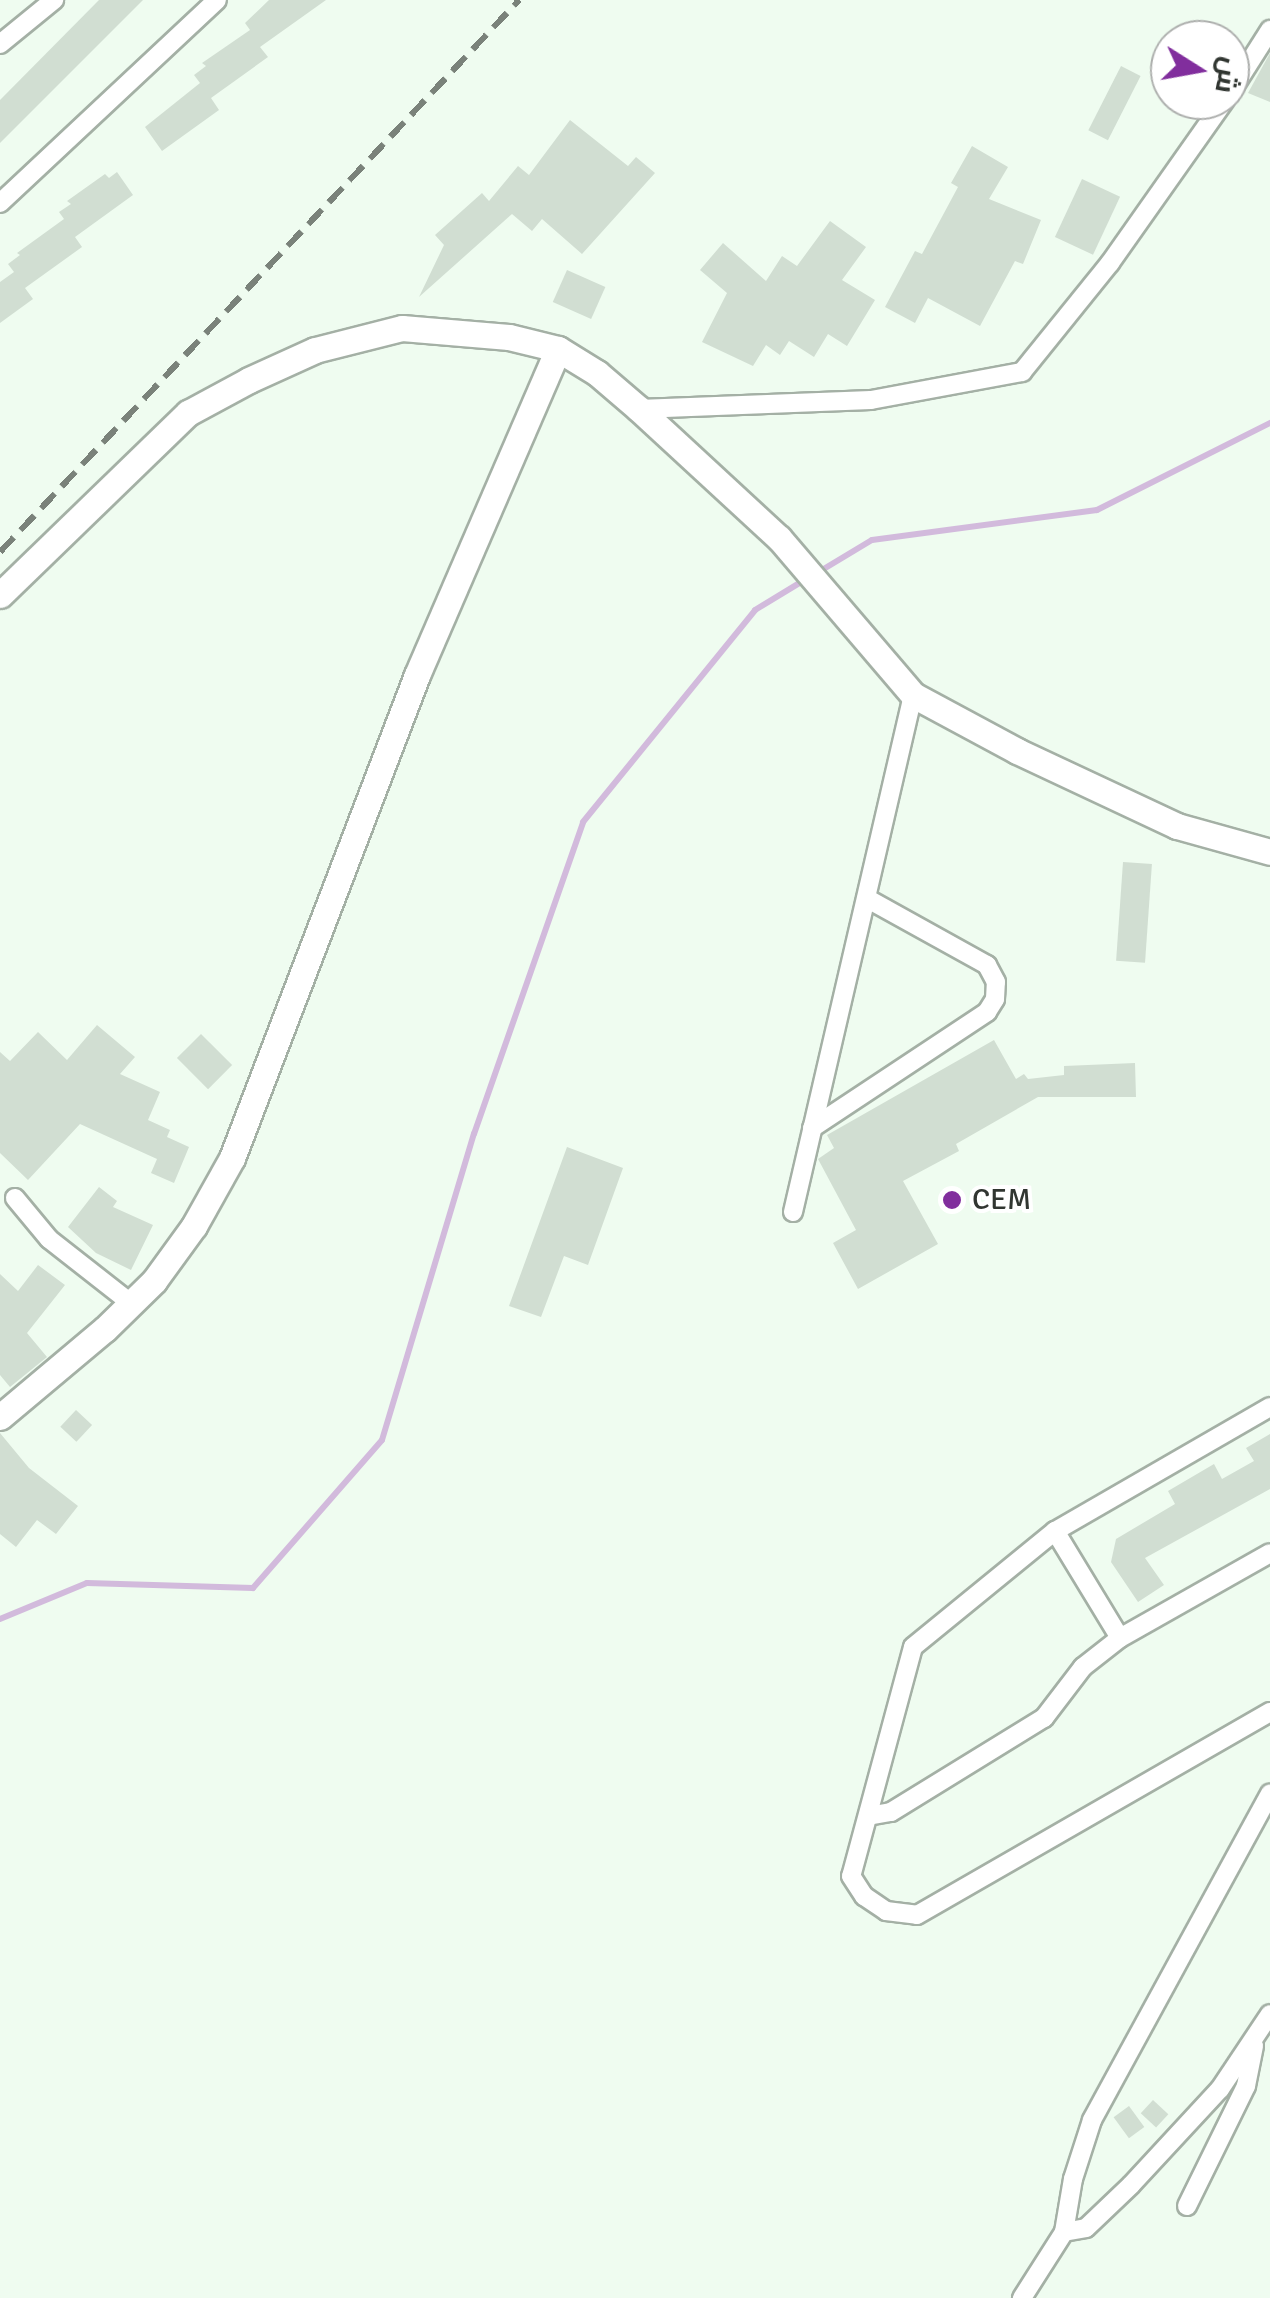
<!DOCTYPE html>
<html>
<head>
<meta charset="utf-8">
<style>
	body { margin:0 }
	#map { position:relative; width:1270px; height:2298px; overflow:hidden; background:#effcf0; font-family:Signika,Cairo,sans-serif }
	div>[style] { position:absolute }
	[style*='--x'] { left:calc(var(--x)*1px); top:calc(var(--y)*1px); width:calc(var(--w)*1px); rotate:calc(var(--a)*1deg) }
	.stream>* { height:6px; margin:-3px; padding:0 3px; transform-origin:3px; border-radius:3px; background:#d2badc }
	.building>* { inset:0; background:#d1ded2; transform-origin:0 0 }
	.roads { filter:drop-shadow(2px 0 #a4b0a5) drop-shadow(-2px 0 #a4b0a5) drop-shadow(0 2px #a4b0a5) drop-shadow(0 -2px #a4b0a5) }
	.street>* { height:18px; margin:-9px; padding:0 9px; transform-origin:9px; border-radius:9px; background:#fff }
	.secondary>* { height:25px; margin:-12.5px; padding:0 12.5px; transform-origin:12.5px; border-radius:12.5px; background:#fff }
	.rail>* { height:6px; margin-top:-3px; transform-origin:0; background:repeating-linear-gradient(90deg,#7a827a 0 20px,transparent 0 30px) }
	.dots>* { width:28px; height:28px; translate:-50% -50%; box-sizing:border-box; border:5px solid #fff; border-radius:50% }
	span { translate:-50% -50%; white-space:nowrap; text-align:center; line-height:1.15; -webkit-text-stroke:8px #fff; paint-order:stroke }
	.poi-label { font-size:30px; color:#313631 }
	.left { translate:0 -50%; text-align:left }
	.north { position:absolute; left:1150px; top:20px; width:100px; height:100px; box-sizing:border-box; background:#fff; border:2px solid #adafad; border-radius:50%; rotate:101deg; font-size:28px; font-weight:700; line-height:40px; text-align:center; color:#313631 }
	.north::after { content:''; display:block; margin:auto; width:35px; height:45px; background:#812e9d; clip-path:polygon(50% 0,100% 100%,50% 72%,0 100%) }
</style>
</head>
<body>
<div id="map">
	<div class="stream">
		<div style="--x:817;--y:573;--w:64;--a:-31"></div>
		<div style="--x:872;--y:540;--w:227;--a:-7.6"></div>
		<div style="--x:1097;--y:510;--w:194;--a:-26.7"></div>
		<div style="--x:0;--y:1619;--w:94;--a:-22.5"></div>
		<div style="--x:87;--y:1583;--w:166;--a:1.7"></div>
		<div style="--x:253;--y:1588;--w:196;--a:-48.9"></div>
		<div style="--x:382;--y:1440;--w:320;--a:-73.3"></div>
		<div style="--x:474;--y:1134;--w:330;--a:-70.7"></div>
		<div style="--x:583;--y:822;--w:273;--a:-50.9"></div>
		<div style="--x:755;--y:610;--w:60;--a:-31.3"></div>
	</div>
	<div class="building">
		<div style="clip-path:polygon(99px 0,143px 0,0 143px,0 100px)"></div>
		<div style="clip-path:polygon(269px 0,326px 0,260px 47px,268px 57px,211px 98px,219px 110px,162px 151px,145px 127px,200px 83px,194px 75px,206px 66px,202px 63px,250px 30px,245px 23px)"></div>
		<div style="clip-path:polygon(1270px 53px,1270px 102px,1248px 93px)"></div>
		<div style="left:1121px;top:66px;width:22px;height:72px;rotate:27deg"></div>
		<div style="clip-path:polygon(570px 120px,628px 166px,636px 157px,655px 173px,582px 254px,542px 219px,532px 231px,512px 214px,419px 297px,444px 245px,435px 235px,482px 193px,489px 201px,518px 166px,529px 175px)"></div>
		<div style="clip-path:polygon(972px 146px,1008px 167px,989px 199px,1041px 220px,1023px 264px,1015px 261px,980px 326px,928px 298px,915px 323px,885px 307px,915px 251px,922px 254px,958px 187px,951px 183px)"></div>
		<div style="clip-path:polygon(117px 172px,133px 195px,75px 237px,82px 247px,25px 288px,33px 299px,0 323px,0 282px,14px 272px,8px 264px,20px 255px,17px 253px,64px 219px,59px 212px,71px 204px,67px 201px,105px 174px,109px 178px)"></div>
		<div style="left:1082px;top:179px;width:42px;height:64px;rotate:25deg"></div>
		<div style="clip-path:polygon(830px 221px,866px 247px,842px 280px,875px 300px,847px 346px,828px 334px,814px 357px,789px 341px,780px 355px,766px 345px,753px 366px,702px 342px,727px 293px,700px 270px,723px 243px,766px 281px,782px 256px,797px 266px)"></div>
		<div style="left:567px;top:270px;width:42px;height:35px;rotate:24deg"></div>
		<div style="left:1123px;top:862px;width:29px;height:99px;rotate:4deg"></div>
		<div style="clip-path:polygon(97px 1025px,135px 1057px,120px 1074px,160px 1092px,148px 1120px,170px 1130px,167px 1137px,189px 1147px,174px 1183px,151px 1173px,157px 1159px,80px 1124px,28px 1180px,0 1153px,0 1052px,10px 1061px,38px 1032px,67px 1060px)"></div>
		<div style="left:201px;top:1034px;width:44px;height:34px;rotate:45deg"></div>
		<div style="clip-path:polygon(994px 1040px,1016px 1079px,1024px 1074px,1028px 1079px,1064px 1075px,1064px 1066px,1135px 1063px,1136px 1097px,1038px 1097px,956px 1144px,959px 1151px,903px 1181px,938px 1244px,858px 1289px,833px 1243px,856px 1230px,818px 1159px,834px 1148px,827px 1135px)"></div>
		<div style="clip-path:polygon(567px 1147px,623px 1168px,588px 1265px,564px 1256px,541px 1317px,509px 1306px)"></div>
		<div style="clip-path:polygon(99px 1187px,117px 1201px,113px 1207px,153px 1225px,131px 1270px,96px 1253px,68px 1227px)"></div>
		<div style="clip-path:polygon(38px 1265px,65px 1285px,27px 1333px,47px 1357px,10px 1387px,0 1375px,0 1274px,18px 1291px)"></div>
		<div style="left:76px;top:1410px;width:22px;height:23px;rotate:43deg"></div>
		<div style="clip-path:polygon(0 1433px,29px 1468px,78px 1506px,56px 1534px,37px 1520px,16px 1547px,0 1534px)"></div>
		<div style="clip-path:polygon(1270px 1434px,1270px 1489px,1145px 1558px,1164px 1585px,1138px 1602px,1111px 1562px,1116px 1539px,1175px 1504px,1168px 1491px,1214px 1464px,1222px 1479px,1254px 1461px,1246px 1448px)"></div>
		<div style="left:1153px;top:2100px;width:21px;height:18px;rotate:43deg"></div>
		<div style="left:1129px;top:2106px;width:26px;height:19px;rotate:54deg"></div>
	</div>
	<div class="roads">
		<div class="street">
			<div style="--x:0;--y:44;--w:70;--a:-39.2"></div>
			<div style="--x:1230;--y:93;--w:75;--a:-57.6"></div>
			<div style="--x:0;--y:203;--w:297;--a:-43.1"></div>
			<div style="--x:639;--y:409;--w:232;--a:-2.2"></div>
			<div style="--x:871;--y:400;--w:154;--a:-10.5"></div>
			<div style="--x:1022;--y:372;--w:140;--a:-51.1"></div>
			<div style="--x:1110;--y:263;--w:199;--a:-54.8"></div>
			<div style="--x:812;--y:1128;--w:210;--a:-33.5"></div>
			<div style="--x:987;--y:1012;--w:15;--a:-58"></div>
			<div style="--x:995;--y:999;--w:17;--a:-87"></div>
			<div style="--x:996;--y:982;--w:19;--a:-118"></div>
			<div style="--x:987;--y:965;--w:138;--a:-151"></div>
			<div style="--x:15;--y:1198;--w:53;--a:50.3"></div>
			<div style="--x:49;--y:1239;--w:105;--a:38.1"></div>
			<div style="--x:793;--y:1212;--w:531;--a:-76.93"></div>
			<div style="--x:1270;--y:1407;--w:248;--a:150"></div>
			<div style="--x:1055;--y:1531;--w:183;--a:140.8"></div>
			<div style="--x:913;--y:1647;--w:237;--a:105.1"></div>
			<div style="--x:851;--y:1876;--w:24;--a:57"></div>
			<div style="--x:864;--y:1896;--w:27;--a:34"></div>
			<div style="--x:886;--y:1911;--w:31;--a:7"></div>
			<div style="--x:917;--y:1915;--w:407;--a:-29.9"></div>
			<div style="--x:1055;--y:1531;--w:125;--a:58.7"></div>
			<div style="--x:868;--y:1816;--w:23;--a:-10"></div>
			<div style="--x:891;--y:1812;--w:180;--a:-31.6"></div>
			<div style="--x:1044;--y:1718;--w:64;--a:-52.6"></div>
			<div style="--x:1083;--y:1667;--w:47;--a:-38.1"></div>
			<div style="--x:1120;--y:1638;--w:172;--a:-29.5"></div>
			<div style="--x:1187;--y:2206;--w:134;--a:-63.8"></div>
			<div style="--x:1246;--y:2086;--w:41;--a:-78.7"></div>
			<div style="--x:1064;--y:2232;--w:22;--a:-10"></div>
			<div style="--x:1086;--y:2228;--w:62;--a:-43.7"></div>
			<div style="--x:1131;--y:2185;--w:131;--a:-47.2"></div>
			<div style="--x:1220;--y:2089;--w:90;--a:-56.3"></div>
			<div style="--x:1022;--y:2298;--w:78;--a:-57.5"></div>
			<div style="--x:1064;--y:2232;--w:54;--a:-80.4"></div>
			<div style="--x:1073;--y:2179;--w:62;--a:-72.1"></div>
			<div style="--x:1092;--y:2120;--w:372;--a:-61.4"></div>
		</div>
		<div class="secondary">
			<div style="--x:0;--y:595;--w:262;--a:-44.1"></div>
			<div style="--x:188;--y:413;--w:69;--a:-28.4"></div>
			<div style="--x:249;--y:380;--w:72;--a:-24.4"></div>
			<div style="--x:315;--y:350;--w:90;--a:-14.2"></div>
			<div style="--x:402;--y:328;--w:107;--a:4.8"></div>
			<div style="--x:509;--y:337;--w:50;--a:13.8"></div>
			<div style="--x:558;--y:349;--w:46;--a:31.6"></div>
			<div style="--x:597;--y:373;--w:55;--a:40.6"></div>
			<div style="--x:639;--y:409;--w:190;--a:42.7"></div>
			<div style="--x:779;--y:538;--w:206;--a:49.5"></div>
			<div style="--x:913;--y:695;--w:118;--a:28.3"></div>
			<div style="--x:1017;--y:751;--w:177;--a:25.1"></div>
			<div style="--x:1177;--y:826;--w:97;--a:15.6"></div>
			<div style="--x:0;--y:1417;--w:137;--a:-40"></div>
			<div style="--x:105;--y:1329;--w:69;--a:-44.4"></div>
			<div style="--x:154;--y:1281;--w:68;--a:-54"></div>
			<div style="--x:194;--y:1226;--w:78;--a:-60.8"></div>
			<div style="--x:232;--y:1158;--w:517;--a:-69.04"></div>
			<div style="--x:417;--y:675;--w:355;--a:-66.6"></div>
		</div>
	</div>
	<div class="rail">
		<div style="--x:0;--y:552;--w:758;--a:-46.76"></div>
	</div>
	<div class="dots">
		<div style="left:952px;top:1200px;background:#812e9d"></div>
	</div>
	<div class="poi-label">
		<span class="left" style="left:972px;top:1200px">CEM</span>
	</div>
	<div class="north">ش</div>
</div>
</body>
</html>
